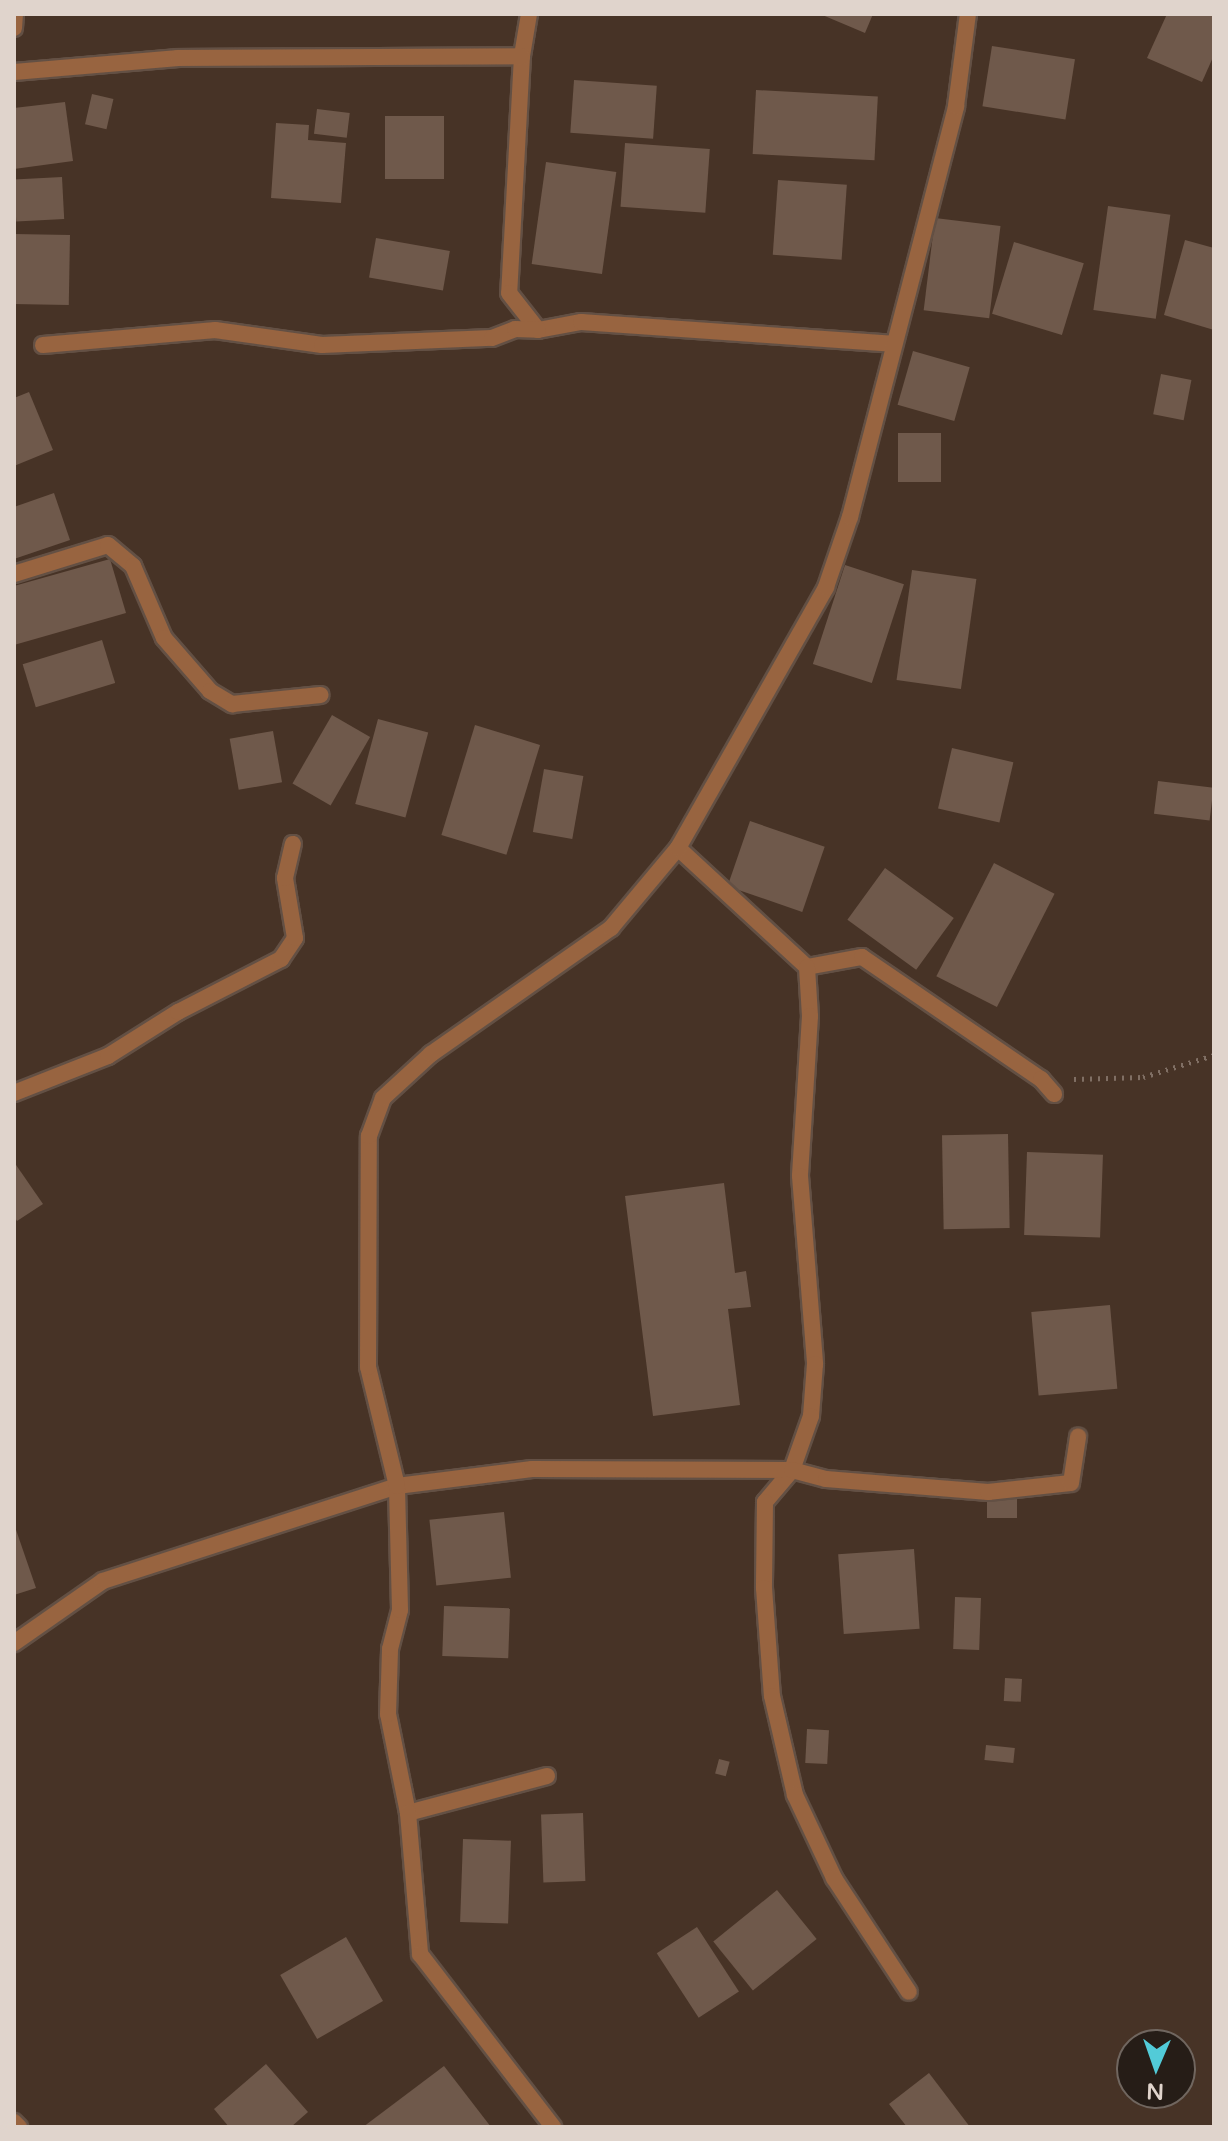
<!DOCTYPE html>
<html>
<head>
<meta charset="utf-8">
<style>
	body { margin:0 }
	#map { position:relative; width:1228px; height:2141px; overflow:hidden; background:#473326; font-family:"Varela Round",sans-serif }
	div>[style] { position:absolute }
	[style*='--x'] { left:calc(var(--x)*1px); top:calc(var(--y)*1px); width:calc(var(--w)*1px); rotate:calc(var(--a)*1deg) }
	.building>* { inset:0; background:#6f594b; transform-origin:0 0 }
	.path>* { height:5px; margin-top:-2.5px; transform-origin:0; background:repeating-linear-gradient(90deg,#806f64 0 2px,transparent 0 8px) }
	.roads { filter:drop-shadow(2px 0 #635044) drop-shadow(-2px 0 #635044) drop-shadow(0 2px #635044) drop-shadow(0 -2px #635044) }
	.street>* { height:16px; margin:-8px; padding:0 8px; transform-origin:8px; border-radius:8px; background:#986440 }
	span { translate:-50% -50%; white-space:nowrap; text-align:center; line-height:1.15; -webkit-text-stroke:7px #261d17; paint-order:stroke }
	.frame { position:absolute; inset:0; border:16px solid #e0d4cc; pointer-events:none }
	.north { position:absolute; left:1116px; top:2029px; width:80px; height:80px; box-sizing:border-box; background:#261d17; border:2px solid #70665f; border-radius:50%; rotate:182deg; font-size:22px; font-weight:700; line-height:32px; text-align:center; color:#e0d4cc }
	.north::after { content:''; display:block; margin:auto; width:28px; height:36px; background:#52cbd8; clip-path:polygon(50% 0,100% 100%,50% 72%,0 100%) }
</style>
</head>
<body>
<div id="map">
	<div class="building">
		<div style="clip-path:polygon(820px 14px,873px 14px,865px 33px)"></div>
		<div style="clip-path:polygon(1167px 14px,1214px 14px,1214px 55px,1202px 82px,1147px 58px)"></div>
		<div style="left:992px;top:46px;width:84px;height:61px;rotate:9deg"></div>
		<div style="left:574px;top:80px;width:83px;height:53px;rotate:4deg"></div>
		<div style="left:756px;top:90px;width:122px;height:64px;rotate:3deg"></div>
		<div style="left:92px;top:94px;width:22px;height:31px;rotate:13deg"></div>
		<div style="clip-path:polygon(65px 102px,73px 161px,14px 169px,14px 108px)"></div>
		<div style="left:317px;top:109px;width:33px;height:25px;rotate:7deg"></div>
		<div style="left:385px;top:116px;width:59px;height:63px"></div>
		<div style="clip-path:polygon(276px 123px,309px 125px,308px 140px,346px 143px,341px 203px,271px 198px)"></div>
		<div style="left:625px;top:143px;width:85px;height:64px;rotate:4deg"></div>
		<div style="left:546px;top:162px;width:71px;height:103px;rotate:8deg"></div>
		<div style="left:62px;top:177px;width:42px;height:48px;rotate:87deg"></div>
		<div style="left:778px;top:180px;width:69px;height:75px;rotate:4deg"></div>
		<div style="left:1108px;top:206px;width:63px;height:105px;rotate:8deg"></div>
		<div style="left:935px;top:218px;width:66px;height:93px;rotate:7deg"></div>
		<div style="left:14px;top:234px;width:56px;height:70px;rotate:1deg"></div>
		<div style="left:376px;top:238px;width:75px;height:40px;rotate:10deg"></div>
		<div style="clip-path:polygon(1185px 240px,1214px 248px,1214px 330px,1164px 315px)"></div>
		<div style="left:1014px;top:242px;width:73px;height:75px;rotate:17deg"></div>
		<div style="left:913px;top:351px;width:59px;height:56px;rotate:16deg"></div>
		<div style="left:1161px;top:374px;width:31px;height:41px;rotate:11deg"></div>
		<div style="clip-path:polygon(29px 392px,53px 450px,14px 466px,14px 398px)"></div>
		<div style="left:898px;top:433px;width:43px;height:49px"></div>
		<div style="clip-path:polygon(54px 493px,70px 540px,14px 559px,14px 507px)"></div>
		<div style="clip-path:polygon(110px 559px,126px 613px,14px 645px,14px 586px)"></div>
		<div style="left:845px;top:565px;width:62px;height:104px;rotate:18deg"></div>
		<div style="left:912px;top:570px;width:65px;height:111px;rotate:8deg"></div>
		<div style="left:102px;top:640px;width:45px;height:83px;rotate:73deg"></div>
		<div style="left:332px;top:715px;width:44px;height:79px;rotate:30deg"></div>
		<div style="left:378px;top:719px;width:52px;height:88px;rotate:15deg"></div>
		<div style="left:475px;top:725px;width:68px;height:115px;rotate:17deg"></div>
		<div style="left:273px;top:731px;width:52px;height:44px;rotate:80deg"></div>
		<div style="left:952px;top:748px;width:63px;height:62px;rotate:13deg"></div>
		<div style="left:544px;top:769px;width:40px;height:64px;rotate:10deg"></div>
		<div style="left:1158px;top:781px;width:56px;height:33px;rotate:7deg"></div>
		<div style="left:750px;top:821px;width:79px;height:69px;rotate:19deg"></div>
		<div style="left:994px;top:863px;width:68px;height:127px;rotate:27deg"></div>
		<div style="left:885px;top:868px;width:85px;height:64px;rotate:36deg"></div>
		<div style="left:1008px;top:1134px;width:94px;height:66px;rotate:89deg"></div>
		<div style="left:1027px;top:1152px;width:76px;height:83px;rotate:2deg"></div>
		<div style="clip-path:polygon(14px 1162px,43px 1204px,17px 1221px,14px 1216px)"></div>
		<div style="clip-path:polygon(724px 1183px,735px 1273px,746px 1271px,751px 1307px,728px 1309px,740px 1405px,653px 1416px,625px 1196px)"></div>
		<div style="left:1110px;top:1305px;width:84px;height:79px;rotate:85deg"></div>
		<div style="left:987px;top:1499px;width:30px;height:19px"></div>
		<div style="left:504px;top:1512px;width:66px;height:75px;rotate:84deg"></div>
		<div style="clip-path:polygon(14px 1524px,36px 1588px,14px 1595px)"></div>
		<div style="left:914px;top:1549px;width:80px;height:76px;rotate:86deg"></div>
		<div style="left:955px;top:1597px;width:26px;height:52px;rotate:2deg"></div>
		<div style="left:444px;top:1606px;width:66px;height:50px;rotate:2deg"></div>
		<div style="left:1005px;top:1678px;width:17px;height:23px;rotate:3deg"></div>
		<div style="left:807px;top:1729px;width:22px;height:34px;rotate:3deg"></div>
		<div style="left:986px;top:1745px;width:29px;height:15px;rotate:6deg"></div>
		<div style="left:719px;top:1759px;width:11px;height:15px;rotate:15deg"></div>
		<div style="left:583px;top:1813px;width:68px;height:42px;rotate:88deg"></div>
		<div style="left:463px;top:1839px;width:48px;height:83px;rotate:2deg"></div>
		<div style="left:777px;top:1890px;width:63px;height:82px;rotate:51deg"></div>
		<div style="left:697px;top:1927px;width:77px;height:48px;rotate:57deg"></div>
		<div style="left:346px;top:1937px;width:74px;height:76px;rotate:60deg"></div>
		<div style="clip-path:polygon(266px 2064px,308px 2112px,291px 2127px,229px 2127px,214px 2109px)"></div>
		<div style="clip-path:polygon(444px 2066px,491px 2127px,363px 2127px)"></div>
		<div style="clip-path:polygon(929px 2073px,970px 2127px,907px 2127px,889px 2104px)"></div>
	</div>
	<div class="path">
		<div style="--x:1074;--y:1079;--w:69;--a:-1.7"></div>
		<div style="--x:1143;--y:1077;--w:74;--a:-17.2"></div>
	</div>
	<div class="roads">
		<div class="street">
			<div style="--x:529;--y:14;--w:43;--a:99.5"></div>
			<div style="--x:522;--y:56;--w:237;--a:93.1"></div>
			<div style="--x:509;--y:293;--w:47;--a:51.9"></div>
			<div style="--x:538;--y:330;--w:44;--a:-10.5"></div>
			<div style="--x:581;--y:322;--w:312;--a:4"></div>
			<div style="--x:14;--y:28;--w:14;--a:-86"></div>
			<div style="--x:14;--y:72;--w:165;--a:-4.9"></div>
			<div style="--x:178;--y:58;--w:344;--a:-0.3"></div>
			<div style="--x:43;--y:345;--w:173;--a:-5"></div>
			<div style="--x:215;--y:330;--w:108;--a:8"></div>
			<div style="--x:322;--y:345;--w:170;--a:-2.4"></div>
			<div style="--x:492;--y:338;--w:25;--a:-21"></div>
			<div style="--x:515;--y:329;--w:23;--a:2"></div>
			<div style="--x:14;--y:574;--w:98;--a:-17.1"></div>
			<div style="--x:108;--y:545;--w:33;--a:40"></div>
			<div style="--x:133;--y:566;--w:78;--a:66.7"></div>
			<div style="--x:164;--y:638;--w:70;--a:49"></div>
			<div style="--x:210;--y:691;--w:26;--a:31"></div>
			<div style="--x:232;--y:704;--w:89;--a:-5.8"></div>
			<div style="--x:678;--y:848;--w:176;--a:42.7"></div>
			<div style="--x:807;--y:967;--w:56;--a:-10.3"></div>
			<div style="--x:862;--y:957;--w:217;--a:34.3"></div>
			<div style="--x:1041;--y:1079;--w:20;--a:49"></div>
			<div style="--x:807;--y:967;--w:49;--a:86.5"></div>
			<div style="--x:810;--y:1016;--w:160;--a:93.6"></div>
			<div style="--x:800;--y:1176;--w:189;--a:85.4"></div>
			<div style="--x:815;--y:1364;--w:52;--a:94.4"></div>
			<div style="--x:811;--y:1416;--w:57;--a:109.4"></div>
			<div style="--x:792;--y:1470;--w:42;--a:130.2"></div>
			<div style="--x:765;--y:1502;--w:86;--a:90.7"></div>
			<div style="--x:764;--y:1588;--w:108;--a:85.8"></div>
			<div style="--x:772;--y:1696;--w:102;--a:76.9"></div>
			<div style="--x:795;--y:1795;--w:92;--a:64.8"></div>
			<div style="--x:834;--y:1878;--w:136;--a:56.7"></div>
			<div style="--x:14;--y:1093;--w:101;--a:-21.5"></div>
			<div style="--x:108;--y:1056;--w:83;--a:-32.2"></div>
			<div style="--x:178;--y:1012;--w:116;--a:-27.2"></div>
			<div style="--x:281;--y:959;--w:25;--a:-56"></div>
			<div style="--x:295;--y:938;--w:61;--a:-99.5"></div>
			<div style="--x:285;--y:878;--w:35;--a:-77"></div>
			<div style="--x:14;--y:1643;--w:108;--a:-34.9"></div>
			<div style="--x:103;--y:1581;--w:309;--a:-17.9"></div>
			<div style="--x:397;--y:1486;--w:136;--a:-7.2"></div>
			<div style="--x:532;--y:1469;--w:260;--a:0.2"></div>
			<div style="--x:792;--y:1470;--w:35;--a:15"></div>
			<div style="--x:826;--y:1479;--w:163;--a:4.6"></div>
			<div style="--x:988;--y:1492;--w:83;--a:-6.2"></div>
			<div style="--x:1071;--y:1483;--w:47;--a:-81.3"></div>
			<div style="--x:547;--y:1776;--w:144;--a:165.1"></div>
			<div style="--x:408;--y:1813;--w:101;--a:-101.4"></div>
			<div style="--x:388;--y:1714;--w:65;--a:-88.2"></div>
			<div style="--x:390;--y:1649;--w:40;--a:-75.6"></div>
			<div style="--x:400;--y:1610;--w:124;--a:-91.4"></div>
			<div style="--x:397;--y:1486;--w:122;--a:-103.7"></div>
			<div style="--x:368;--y:1367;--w:231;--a:-89.8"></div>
			<div style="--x:369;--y:1136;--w:40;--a:-69.8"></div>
			<div style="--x:383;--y:1098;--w:65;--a:-42.5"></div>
			<div style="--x:431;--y:1054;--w:220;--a:-35"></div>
			<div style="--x:611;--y:928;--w:104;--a:-50.1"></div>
			<div style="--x:678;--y:848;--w:300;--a:-60.4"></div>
			<div style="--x:826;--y:587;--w:74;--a:-71.1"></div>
			<div style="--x:850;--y:517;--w:424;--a:-75.5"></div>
			<div style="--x:956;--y:106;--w:93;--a:-82.6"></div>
			<div style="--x:408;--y:1813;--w:142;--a:85.1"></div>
			<div style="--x:420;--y:1954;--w:218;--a:52.4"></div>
			<div style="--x:14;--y:2122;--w:7;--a:45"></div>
		</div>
	</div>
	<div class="frame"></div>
	<div class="north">N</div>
</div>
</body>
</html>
